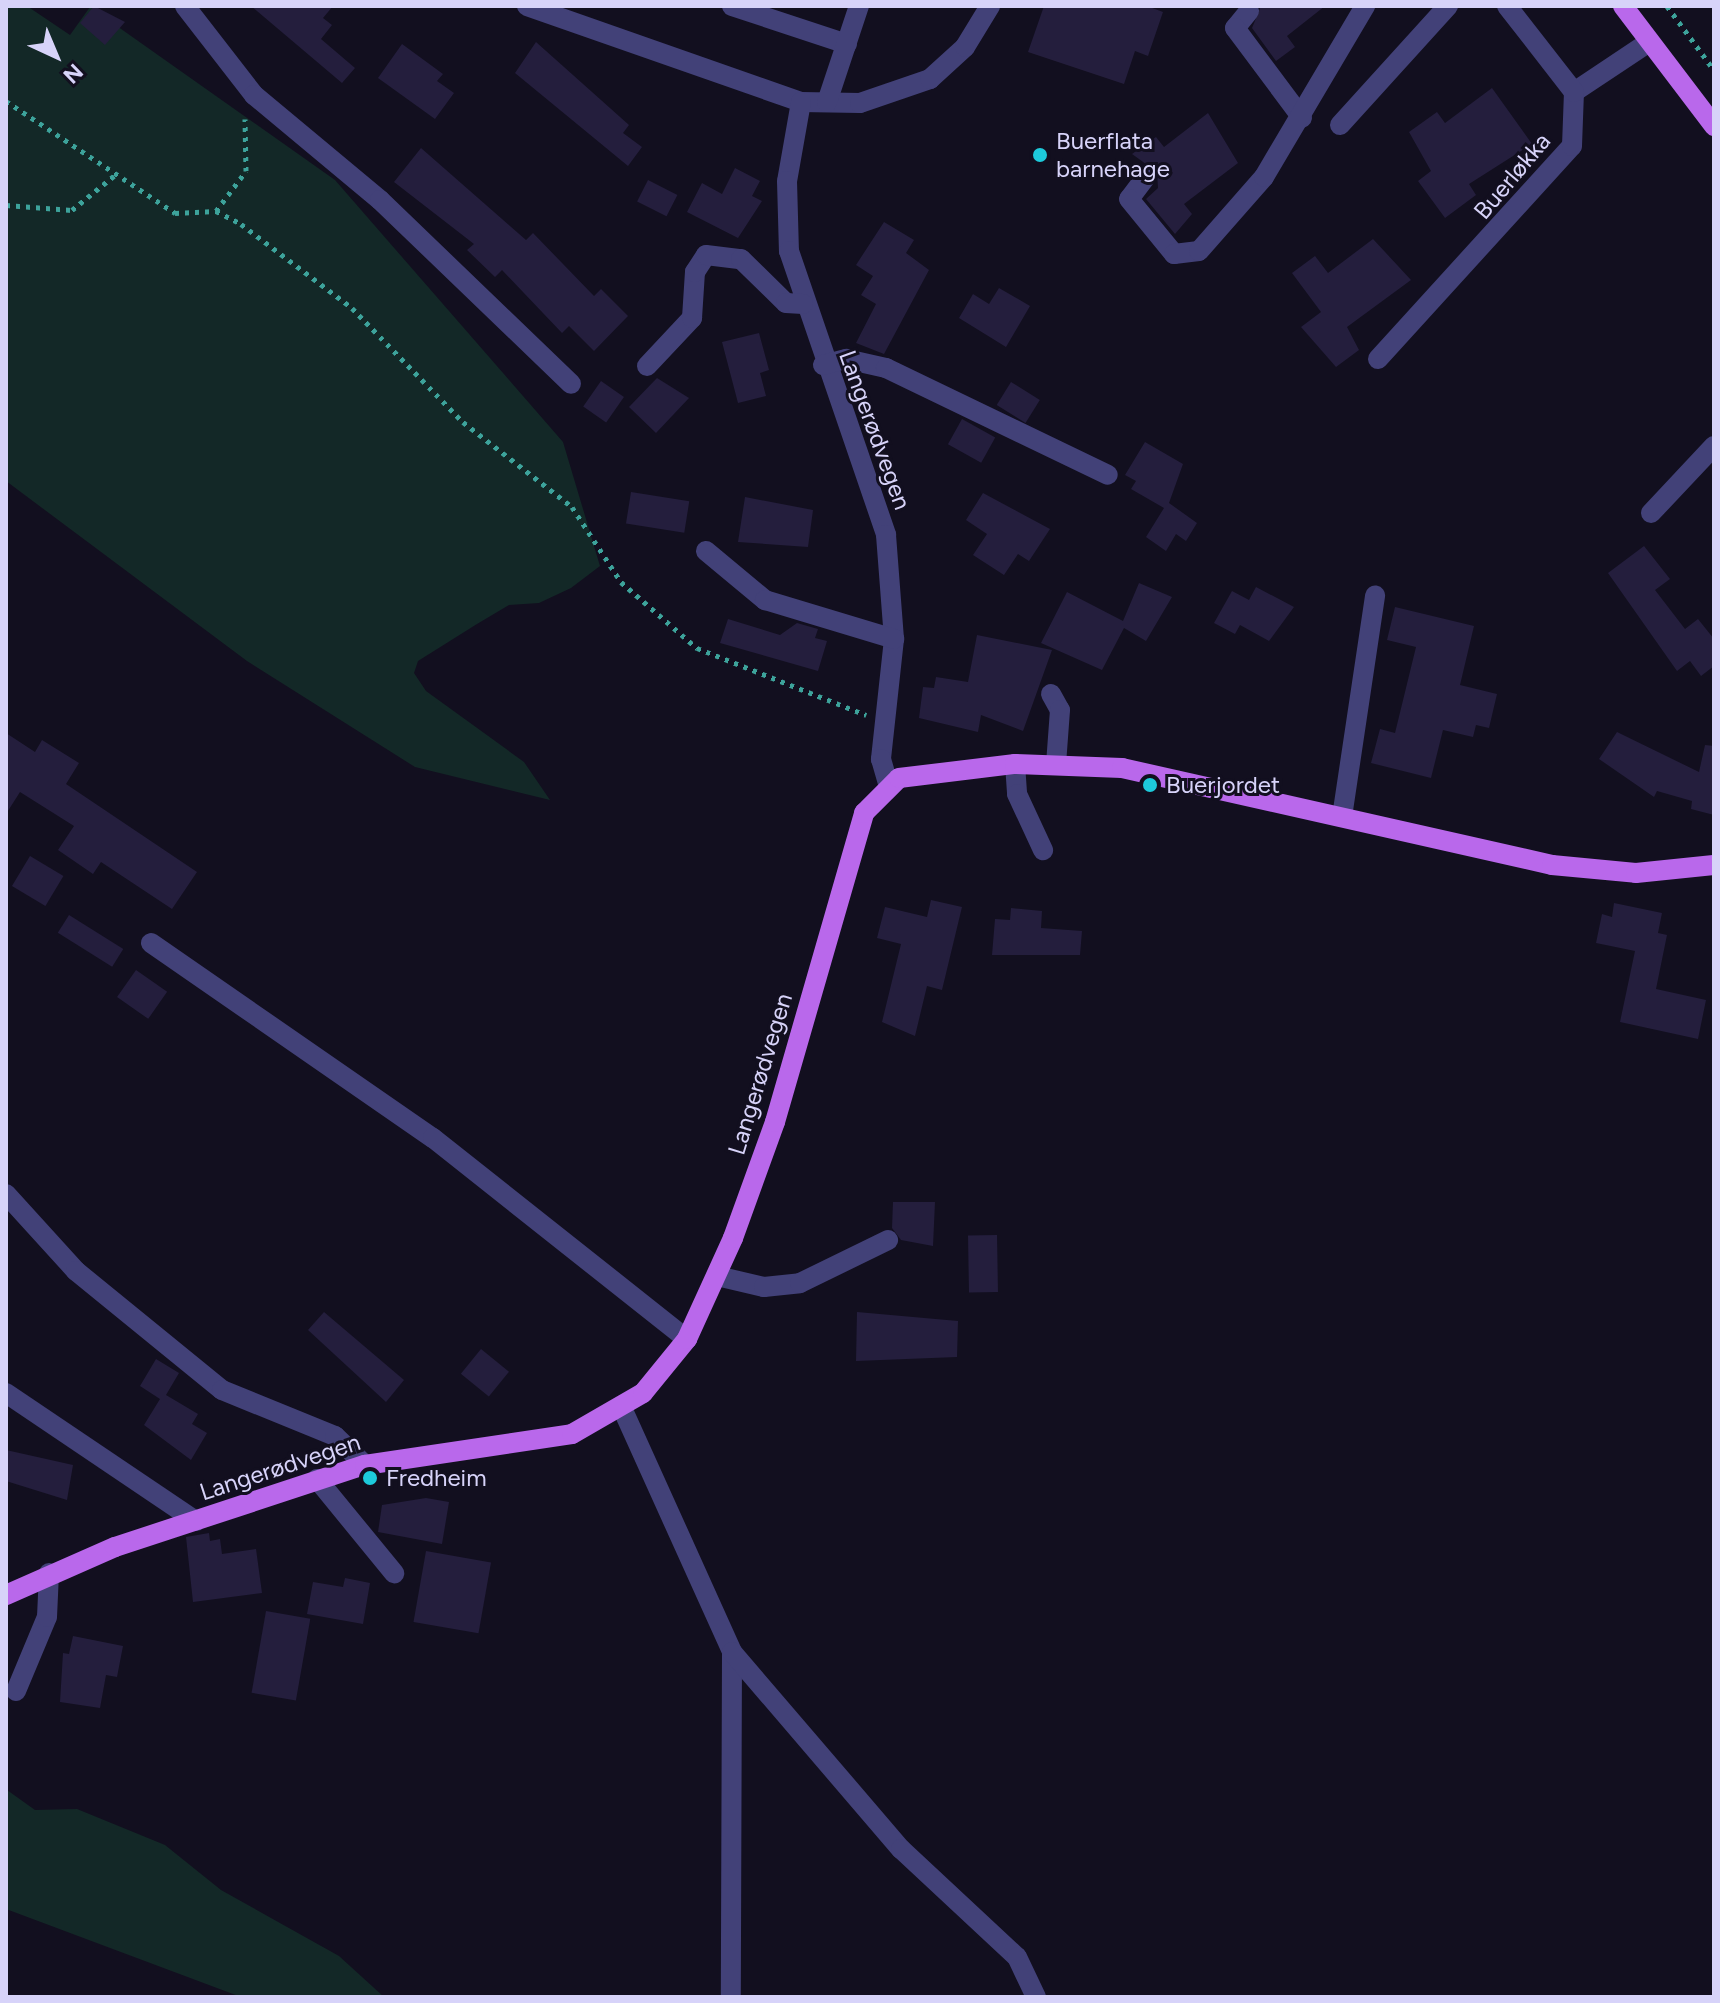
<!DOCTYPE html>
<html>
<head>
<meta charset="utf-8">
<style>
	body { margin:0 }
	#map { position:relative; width:1720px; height:2003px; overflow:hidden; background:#120f1f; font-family:Figtree,sans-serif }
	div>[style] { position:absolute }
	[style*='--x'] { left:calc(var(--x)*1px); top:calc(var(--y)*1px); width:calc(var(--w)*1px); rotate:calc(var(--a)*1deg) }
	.green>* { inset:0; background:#132827 }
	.building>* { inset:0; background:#241e3d; transform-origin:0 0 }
	.path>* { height:5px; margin-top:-2.5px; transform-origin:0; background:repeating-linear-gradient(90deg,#3da39b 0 4px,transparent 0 10px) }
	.minor>* { height:20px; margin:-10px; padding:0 10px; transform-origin:10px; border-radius:10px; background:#424178 }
	.major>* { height:20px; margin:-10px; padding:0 10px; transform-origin:10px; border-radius:10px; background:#b968eb }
	.dots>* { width:22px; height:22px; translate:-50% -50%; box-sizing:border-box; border:4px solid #120f1f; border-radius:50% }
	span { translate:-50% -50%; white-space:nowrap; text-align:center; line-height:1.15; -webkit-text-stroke:6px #120f1f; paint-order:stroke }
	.poi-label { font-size:24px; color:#d7d3f9 }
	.left { translate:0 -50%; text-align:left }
	.street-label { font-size:24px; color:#d7d3f9 }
	.frame { position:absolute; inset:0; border:8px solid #d7d3f9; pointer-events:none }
	.north { position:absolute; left:16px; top:16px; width:80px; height:80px; -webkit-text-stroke:6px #120f1f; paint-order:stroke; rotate:136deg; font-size:22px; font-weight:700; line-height:32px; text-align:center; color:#d7d3f9 }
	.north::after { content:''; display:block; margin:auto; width:28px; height:36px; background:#d7d3f9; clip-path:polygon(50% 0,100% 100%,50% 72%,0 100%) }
</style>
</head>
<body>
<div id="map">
	<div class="green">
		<div style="clip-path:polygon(6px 6px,27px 6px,70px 35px,90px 7px,335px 180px,563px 442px,600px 566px,571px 588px,539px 603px,509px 605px,477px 624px,418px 661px,414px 673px,426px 691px,524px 762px,550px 800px,415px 767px,247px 661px,6px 481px)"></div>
		<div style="clip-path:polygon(7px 1790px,35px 1810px,77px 1809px,165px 1845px,221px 1890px,339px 1956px,384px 1997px,241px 1997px,6px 1909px)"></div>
	</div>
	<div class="building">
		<div style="clip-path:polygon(94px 6px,125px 22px,105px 45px,80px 23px)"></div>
		<div style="clip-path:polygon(251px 6px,333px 6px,323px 18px,332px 25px,321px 39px,355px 68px,342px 83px)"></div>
		<div style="clip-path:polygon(1044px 6px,1147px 6px,1163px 12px,1148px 56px,1135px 51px,1124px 84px,1028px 52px)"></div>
		<div style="clip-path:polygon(1261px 6px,1325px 6px,1287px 36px,1295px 47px,1276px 61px,1252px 28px)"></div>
		<div style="clip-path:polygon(536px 42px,629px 125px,623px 133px,642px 147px,628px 166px,515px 73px)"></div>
		<div style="clip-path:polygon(402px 44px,443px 74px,437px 81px,454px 93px,435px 119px,378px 78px)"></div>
		<div style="clip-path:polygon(1492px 88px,1532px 144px,1469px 184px,1476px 195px,1445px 218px,1418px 181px,1431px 171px,1409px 132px,1437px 112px,1445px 123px)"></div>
		<div style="clip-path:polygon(1208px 113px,1238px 163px,1184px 204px,1192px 214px,1175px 234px,1146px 199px,1158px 188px,1157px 172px,1132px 154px,1156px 137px,1164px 147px)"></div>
		<div style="clip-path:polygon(421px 148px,526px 240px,533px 233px,594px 296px,601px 289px,628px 316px,594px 351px,569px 326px,562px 333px,502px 270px,495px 277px,467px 250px,474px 244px,394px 182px)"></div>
		<div style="clip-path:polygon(735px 168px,760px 181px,752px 196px,762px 201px,738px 238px,687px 212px,702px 183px,722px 194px)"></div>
		<div style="left:648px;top:180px;width:33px;height:24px;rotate:27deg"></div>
		<div style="clip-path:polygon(884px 222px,914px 240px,906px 253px,929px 270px,884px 354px,856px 343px,876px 304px,861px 295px,873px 276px,856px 265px)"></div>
		<div style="clip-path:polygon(1373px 239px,1411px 280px,1347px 327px,1359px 350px,1336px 367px,1301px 327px,1321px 312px,1292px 273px,1315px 256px,1328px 273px)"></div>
		<div style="clip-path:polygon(999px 288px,1030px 306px,1006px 347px,959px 318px,973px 294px,989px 304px)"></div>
		<div style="clip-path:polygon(759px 333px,769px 370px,760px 373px,766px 396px,738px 403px,722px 342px)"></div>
		<div style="clip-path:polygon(657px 378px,689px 398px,656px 433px,629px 407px)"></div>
		<div style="left:601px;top:381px;width:28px;height:31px;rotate:35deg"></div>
		<div style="left:1011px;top:382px;width:34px;height:27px;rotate:32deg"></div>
		<div style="left:962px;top:419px;width:38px;height:29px;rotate:29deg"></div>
		<div style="clip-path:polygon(1145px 442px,1183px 464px,1169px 503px,1197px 523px,1186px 541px,1176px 534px,1166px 551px,1146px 537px,1164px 508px,1131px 489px,1136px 481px,1125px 475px)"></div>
		<div style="left:631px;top:492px;width:59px;height:32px;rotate:9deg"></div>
		<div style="clip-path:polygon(983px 493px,1050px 529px,1029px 561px,1018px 554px,1004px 575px,973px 555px,987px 534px,966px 520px)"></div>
		<div style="clip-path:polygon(745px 497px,813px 510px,808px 547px,738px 542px)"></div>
		<div style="clip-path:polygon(1644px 546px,1670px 579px,1655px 590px,1685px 629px,1698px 619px,1714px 639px,1714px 666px,1701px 676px,1690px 661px,1677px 671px,1608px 573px)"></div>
		<div style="clip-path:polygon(1139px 583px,1172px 597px,1146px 641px,1124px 628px,1102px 670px,1041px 643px,1067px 592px,1123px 621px)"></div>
		<div style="clip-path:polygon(1256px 587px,1294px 607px,1269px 641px,1240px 625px,1235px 634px,1214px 623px,1232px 591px,1249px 600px)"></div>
		<div style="clip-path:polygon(1395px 607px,1474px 626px,1460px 685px,1497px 694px,1489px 728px,1476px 725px,1473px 737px,1443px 730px,1431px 778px,1371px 763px,1380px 729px,1395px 733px,1416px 647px,1387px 640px)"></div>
		<div style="clip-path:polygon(728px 619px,780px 635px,797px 623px,818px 629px,815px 638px,827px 641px,818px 671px,720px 643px)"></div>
		<div style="clip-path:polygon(977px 635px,1052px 650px,1023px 731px,981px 715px,978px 732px,919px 718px,923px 687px,934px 688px,936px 677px,968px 682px)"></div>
		<div style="clip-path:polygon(1617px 732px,1699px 772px,1705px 745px,1714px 746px,1714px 815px,1691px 809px,1692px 801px,1657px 791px,1654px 797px,1599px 759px)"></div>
		<div style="clip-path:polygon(6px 733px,35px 752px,42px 740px,79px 763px,66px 784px,197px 872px,172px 909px,101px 862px,93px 874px,58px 850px,74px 826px,20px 792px,6px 814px)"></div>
		<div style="left:30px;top:856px;width:39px;height:35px;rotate:31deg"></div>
		<div style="clip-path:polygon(931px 900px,962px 907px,942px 990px,927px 986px,915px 1036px,882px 1022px,901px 944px,877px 938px,885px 907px,927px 917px)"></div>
		<div style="clip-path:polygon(1614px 903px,1662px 913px,1658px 933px,1667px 935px,1656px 989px,1706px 1000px,1698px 1039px,1620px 1022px,1635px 951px,1596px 943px,1602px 914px,1612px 917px)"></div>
		<div style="clip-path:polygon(1011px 908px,1042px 911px,1041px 928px,1082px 931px,1080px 955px,992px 955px,995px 919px,1010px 920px)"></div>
		<div style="left:69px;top:915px;width:64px;height:21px;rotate:32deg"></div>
		<div style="left:136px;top:970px;width:38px;height:33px;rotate:35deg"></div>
		<div style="clip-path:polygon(893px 1202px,935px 1202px,933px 1246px,901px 1240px,892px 1228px)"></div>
		<div style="left:997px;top:1235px;width:57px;height:29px;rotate:89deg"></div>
		<div style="clip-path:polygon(324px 1312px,404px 1380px,386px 1402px,308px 1330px)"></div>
		<div style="clip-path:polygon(857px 1312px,958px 1321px,957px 1357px,856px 1361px)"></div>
		<div style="left:481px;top:1349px;width:36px;height:32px;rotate:39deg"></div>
		<div style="clip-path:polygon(156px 1359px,179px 1373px,166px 1395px,198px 1414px,192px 1424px,207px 1433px,191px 1460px,144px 1425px,160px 1399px,140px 1386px)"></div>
		<div style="clip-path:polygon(6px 1450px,73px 1465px,67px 1500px,6px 1481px)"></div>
		<div style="clip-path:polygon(426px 1498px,449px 1502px,442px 1544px,378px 1532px,382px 1505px)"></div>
		<div style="clip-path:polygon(209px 1533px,210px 1541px,220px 1539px,222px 1554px,256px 1549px,262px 1593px,193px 1602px,186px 1537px)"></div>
		<div style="left:426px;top:1551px;width:66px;height:72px;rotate:10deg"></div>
		<div style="clip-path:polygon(345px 1578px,370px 1583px,363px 1624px,307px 1614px,313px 1582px,343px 1587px)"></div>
		<div style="left:266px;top:1611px;width:45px;height:83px;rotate:10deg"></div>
		<div style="clip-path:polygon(73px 1636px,123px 1646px,117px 1677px,106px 1675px,100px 1708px,60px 1702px,63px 1653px,69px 1654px)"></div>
	</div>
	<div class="path">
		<div style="--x:1667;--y:6;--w:79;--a:53.7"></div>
		<div style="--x:6;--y:101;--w:203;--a:33.5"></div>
		<div style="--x:175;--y:213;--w:41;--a:-2.8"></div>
		<div style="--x:216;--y:211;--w:28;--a:27"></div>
		<div style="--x:241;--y:224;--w:139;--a:37.1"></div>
		<div style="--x:352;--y:308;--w:159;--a:45.8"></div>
		<div style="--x:463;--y:422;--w:138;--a:37.9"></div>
		<div style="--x:572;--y:507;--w:90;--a:56.8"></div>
		<div style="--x:621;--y:582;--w:101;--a:41"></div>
		<div style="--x:697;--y:648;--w:182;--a:21.6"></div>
		<div style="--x:6;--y:205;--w:66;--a:4.3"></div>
		<div style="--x:72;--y:210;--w:55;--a:-39.1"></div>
		<div style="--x:216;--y:211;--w:50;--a:-53.1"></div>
		<div style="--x:246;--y:171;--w:52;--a:-91.1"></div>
	</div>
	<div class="minor">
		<div style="--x:185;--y:6;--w:113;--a:52.2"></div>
		<div style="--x:254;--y:95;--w:164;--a:39.8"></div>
		<div style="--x:380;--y:200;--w:265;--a:43.9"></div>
		<div style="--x:527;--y:6;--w:290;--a:19.3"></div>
		<div style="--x:801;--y:102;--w:59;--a:1"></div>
		<div style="--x:860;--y:103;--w:74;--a:-18.9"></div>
		<div style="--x:930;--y:79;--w:47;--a:-42.4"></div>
		<div style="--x:965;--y:47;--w:48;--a:-58.6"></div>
		<div style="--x:732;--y:6;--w:121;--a:18.3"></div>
		<div style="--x:1249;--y:11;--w:22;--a:129"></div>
		<div style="--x:1235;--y:28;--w:112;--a:53.3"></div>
		<div style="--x:1574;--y:92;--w:90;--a:-33.7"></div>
		<div style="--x:801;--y:102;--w:80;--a:100"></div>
		<div style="--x:787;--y:181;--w:70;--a:88.4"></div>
		<div style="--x:789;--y:251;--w:300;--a:71.1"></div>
		<div style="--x:886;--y:535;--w:104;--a:85.6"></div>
		<div style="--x:894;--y:639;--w:121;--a:96.2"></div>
		<div style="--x:881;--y:759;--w:26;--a:74"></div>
		<div style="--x:827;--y:102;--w:101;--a:-71.6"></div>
		<div style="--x:1340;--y:125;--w:161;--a:-47.8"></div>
		<div style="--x:1145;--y:178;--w:26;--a:127"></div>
		<div style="--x:1129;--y:199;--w:71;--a:50.7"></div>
		<div style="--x:1174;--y:254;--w:25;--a:-7"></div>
		<div style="--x:1199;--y:251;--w:98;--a:-48.7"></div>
		<div style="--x:1264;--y:177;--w:199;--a:-59.4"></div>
		<div style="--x:1378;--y:359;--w:288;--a:-47.7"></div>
		<div style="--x:1572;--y:146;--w:54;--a:-87.9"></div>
		<div style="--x:1574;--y:92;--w:109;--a:-127.9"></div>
		<div style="--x:823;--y:365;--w:24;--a:-15"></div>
		<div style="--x:846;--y:359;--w:41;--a:12.7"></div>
		<div style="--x:886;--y:368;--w:246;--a:25.7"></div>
		<div style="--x:647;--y:366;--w:66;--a:-46.8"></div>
		<div style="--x:692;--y:318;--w:46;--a:-86.3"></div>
		<div style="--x:695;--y:272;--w:20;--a:-57"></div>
		<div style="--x:706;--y:255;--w:35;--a:7"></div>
		<div style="--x:741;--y:259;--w:63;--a:44.4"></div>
		<div style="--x:786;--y:303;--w:17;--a:3"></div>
		<div style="--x:1651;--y:513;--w:92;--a:-46.8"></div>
		<div style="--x:706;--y:551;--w:77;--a:39.7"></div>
		<div style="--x:765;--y:600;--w:135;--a:16.8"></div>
		<div style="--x:1051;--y:694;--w:18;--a:61"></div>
		<div style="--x:1060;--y:710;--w:54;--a:94.2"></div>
		<div style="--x:1015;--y:764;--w:30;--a:86"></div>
		<div style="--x:1017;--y:794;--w:62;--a:65.1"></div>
		<div style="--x:1342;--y:817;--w:224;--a:-81.5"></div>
		<div style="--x:151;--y:943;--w:343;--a:34.7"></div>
		<div style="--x:433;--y:1138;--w:324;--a:38.4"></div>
		<div style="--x:6;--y:1194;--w:104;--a:47.7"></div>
		<div style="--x:76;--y:1271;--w:188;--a:39.2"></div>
		<div style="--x:222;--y:1390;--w:122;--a:22.2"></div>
		<div style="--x:335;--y:1436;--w:42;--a:44"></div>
		<div style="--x:717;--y:1276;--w:48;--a:13.2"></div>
		<div style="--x:764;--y:1287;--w:36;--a:-6"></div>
		<div style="--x:800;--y:1283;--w:98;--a:-26"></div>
		<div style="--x:6;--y:1393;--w:229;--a:34"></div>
		<div style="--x:622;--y:1408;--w:268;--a:65.7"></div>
		<div style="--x:732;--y:1652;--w:345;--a:90.2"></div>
		<div style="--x:317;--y:1479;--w:122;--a:50.7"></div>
		<div style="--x:732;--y:1652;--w:260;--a:49.4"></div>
		<div style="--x:901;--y:1849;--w:158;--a:43"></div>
		<div style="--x:1017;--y:1957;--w:44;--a:64.6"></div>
		<div style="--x:16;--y:1691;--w:80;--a:-67.3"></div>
		<div style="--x:47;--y:1617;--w:44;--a:-87.4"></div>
	</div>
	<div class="major">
		<div style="--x:1623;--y:6;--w:151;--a:52.8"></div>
		<div style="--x:6;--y:1595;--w:119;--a:-23.8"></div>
		<div style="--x:115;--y:1547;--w:263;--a:-18.2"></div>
		<div style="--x:365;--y:1465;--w:209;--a:-8.5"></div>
		<div style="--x:572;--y:1434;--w:82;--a:-30"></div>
		<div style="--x:643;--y:1393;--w:70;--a:-50.8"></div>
		<div style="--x:687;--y:1339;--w:111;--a:-65.5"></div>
		<div style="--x:733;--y:1238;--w:123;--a:-70.1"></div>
		<div style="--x:775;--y:1122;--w:322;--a:-73.9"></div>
		<div style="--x:864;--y:813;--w:49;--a:-45"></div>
		<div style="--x:899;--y:778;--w:117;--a:-6.9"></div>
		<div style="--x:1015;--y:764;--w:107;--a:2.1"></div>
		<div style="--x:1122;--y:768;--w:441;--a:12.7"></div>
		<div style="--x:1552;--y:865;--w:84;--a:5.4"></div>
		<div style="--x:1636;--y:873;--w:78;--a:-5.9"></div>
	</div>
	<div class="dots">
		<div style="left:1040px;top:155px;background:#1dcadb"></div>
		<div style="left:1150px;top:785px;background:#1dcadb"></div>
		<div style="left:370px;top:1478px;background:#1dcadb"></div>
	</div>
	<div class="poi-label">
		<span class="left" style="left:1056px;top:155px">Buerflata<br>barnehage</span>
		<span class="left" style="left:1166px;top:785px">Buerjordet</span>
		<span class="left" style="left:386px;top:1478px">Fredheim</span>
	</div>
	<div class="street-label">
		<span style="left:1512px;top:176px;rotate:-50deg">Buerløkka</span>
		<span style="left:875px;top:430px;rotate:70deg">Langerødvegen</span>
		<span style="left:760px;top:1074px;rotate:-73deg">Langerødvegen</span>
		<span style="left:280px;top:1467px;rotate:-18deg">Langerødvegen</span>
	</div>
	<div class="frame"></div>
	<div class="north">N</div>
</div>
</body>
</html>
